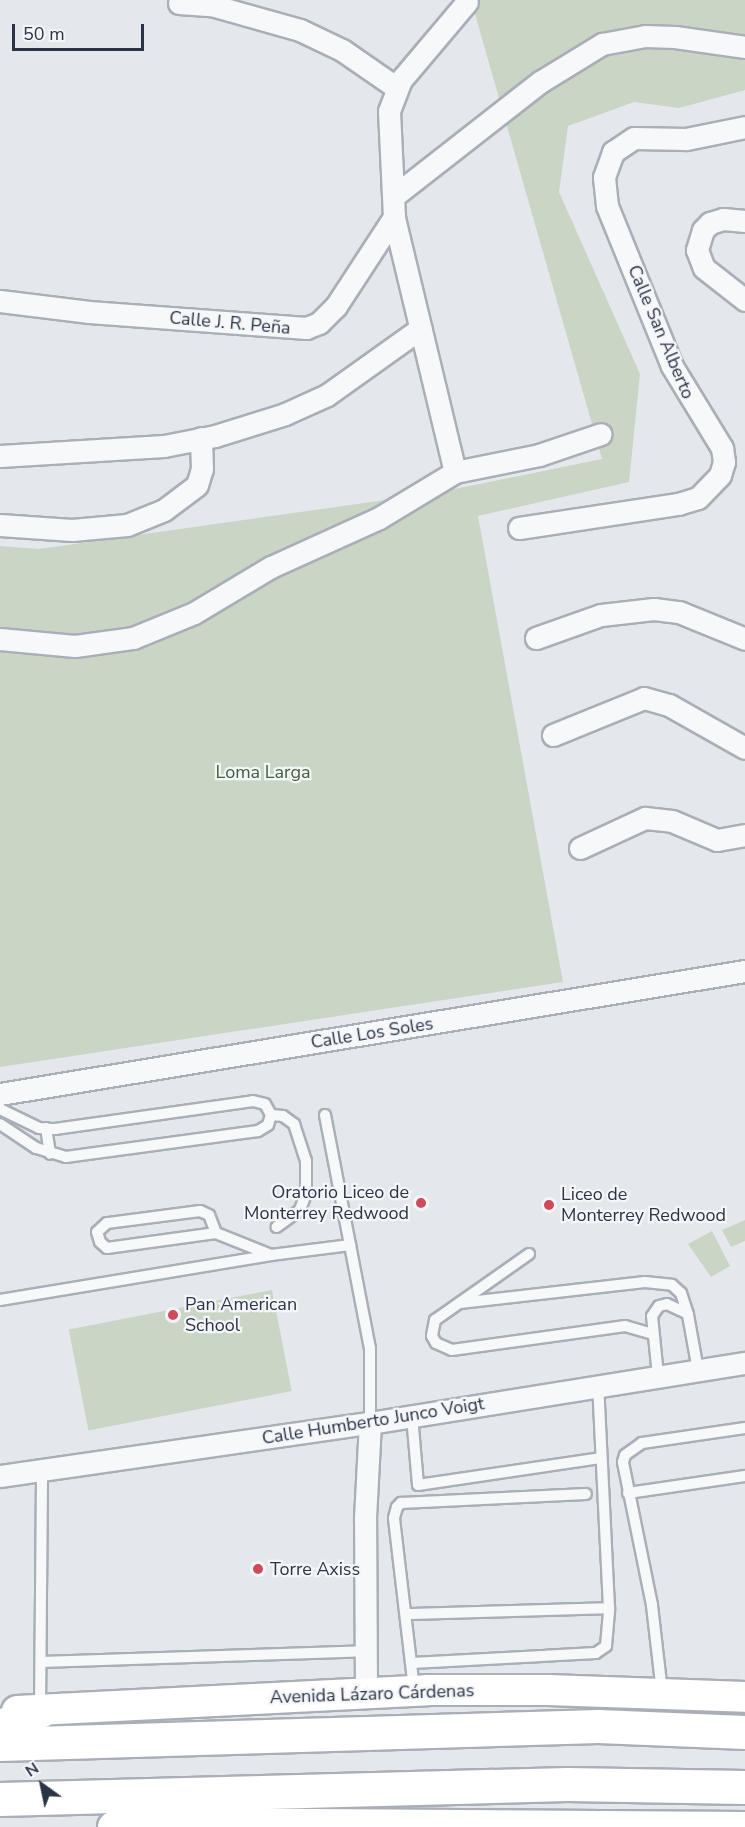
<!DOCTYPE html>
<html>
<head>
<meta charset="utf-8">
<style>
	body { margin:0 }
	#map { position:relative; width:745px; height:1827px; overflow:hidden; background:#e4e7ec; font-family:"Nunito Sans",sans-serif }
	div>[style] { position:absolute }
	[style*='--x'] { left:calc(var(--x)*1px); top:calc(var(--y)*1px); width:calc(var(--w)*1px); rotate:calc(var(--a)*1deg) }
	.green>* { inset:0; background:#c9d6c5; transform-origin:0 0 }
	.roads { filter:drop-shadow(2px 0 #a9aeb7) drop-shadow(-2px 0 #a9aeb7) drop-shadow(0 2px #a9aeb7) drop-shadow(0 -2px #a9aeb7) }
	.lane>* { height:10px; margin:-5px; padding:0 5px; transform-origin:5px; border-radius:5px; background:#f7f8fa }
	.street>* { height:21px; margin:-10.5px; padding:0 10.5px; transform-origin:10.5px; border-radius:10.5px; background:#f7f8fa }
	.secondary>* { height:30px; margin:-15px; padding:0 15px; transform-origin:15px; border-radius:15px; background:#fff }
	.highway>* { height:33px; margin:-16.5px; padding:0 16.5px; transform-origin:16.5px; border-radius:16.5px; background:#fff }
	.dots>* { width:16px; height:16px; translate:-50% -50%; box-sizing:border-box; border:3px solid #f4f6f9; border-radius:50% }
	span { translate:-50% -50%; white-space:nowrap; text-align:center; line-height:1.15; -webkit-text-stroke:4.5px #f4f6f9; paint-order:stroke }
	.street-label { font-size:18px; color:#2b3445 }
	.park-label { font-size:18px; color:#3f6138 }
	.poi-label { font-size:18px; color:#2b3445 }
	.right { translate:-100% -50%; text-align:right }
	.left { translate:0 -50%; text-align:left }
	.north { position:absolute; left:12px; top:1755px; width:60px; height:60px; -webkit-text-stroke:4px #f4f6f9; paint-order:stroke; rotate:327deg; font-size:16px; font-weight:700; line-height:24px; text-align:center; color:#2b3445 }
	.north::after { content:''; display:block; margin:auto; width:21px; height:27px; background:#2b3445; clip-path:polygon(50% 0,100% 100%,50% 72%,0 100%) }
	.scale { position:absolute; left:12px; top:24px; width:132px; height:27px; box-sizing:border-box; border:3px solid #2b3445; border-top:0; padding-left:8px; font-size:18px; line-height:21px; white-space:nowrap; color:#2b3445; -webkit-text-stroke:4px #f4f6f9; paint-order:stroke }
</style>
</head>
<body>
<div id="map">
	<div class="green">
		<div style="clip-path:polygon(471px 0,745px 0,745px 90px,679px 108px,634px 102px,568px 126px,559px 192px,640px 374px,629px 482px,478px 516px,563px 982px,0 1067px,0 546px,39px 549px,435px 493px,602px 459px)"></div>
		<div style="clip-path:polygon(745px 1220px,745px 1241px,731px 1247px,722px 1230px)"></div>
		<div style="clip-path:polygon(712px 1231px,730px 1266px,711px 1277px,688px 1244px)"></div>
		<div style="left:272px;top:1290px;width:103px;height:207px;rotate:79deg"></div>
	</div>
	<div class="roads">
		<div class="lane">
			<div style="--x:0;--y:1109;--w:43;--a:26"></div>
			<div style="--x:39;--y:1128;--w:16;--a:4"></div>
			<div style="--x:55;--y:1129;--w:200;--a:-8"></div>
			<div style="--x:253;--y:1101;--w:12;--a:14"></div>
			<div style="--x:265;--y:1104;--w:13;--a:61"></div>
			<div style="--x:271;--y:1115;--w:10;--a:107"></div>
			<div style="--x:268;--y:1125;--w:12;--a:149"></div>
			<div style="--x:258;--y:1131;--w:194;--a:172.3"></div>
			<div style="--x:66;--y:1157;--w:31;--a:-163"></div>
			<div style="--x:36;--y:1148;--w:43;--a:-146.3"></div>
			<div style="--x:271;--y:1115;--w:12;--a:5"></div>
			<div style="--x:283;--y:1116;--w:14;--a:36"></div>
			<div style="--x:294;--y:1124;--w:39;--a:72"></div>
			<div style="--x:306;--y:1161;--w:33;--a:90"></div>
			<div style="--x:306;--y:1194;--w:17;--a:111"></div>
			<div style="--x:300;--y:1210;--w:29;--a:144"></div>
			<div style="--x:325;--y:1115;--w:237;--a:79.1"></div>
			<div style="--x:370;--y:1348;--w:75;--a:90"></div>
			<div style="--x:46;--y:1128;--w:26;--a:81"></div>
			<div style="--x:216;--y:1233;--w:19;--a:-111"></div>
			<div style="--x:209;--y:1215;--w:10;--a:-156"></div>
			<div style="--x:200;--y:1211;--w:94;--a:172.6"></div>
			<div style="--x:107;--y:1223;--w:13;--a:138"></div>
			<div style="--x:97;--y:1232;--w:10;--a:73"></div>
			<div style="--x:100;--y:1242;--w:9;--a:41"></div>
			<div style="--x:107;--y:1248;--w:110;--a:-7.8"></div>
			<div style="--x:216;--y:1233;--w:59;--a:21.8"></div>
			<div style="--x:271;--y:1255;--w:80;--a:-7.2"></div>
			<div style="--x:529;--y:1254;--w:115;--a:144.9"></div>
			<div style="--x:435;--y:1320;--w:16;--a:101"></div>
			<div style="--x:432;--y:1336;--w:8;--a:60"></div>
			<div style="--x:436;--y:1343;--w:17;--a:24"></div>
			<div style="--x:452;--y:1350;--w:175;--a:-7.9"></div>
			<div style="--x:625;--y:1326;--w:29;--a:16"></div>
			<div style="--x:0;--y:1300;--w:275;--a:-9.4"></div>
			<div style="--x:460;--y:1303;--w:186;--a:-6.5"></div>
			<div style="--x:645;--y:1282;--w:27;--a:6"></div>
			<div style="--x:672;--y:1285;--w:12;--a:42"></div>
			<div style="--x:681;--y:1293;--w:23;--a:72"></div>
			<div style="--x:688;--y:1315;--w:56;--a:79.7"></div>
			<div style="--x:658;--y:1376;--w:60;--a:-95.7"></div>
			<div style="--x:652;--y:1316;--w:12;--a:-55"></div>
			<div style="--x:659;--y:1306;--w:8;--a:-14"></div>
			<div style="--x:667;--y:1304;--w:23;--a:25"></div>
			<div style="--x:412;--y:1416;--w:69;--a:85"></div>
			<div style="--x:418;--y:1485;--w:184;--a:-8.4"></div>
			<div style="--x:628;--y:1493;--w:118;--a:-8.3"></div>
			<div style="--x:408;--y:1614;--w:201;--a:-1.7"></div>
			<div style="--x:41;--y:1662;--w:324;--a:-1.9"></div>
			<div style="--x:412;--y:1663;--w:184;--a:-3.1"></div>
			<div style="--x:596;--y:1653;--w:12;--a:-35"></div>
			<div style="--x:606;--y:1646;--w:38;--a:-85"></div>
			<div style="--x:609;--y:1608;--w:222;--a:-92.8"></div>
			<div style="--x:414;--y:1689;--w:172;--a:-96.7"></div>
			<div style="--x:394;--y:1518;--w:11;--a:-75"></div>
			<div style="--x:397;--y:1507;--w:6;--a:-45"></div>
			<div style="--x:401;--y:1503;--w:185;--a:-2.8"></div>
			<div style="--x:662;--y:1692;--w:88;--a:-96.6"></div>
			<div style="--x:652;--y:1605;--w:146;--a:-101.5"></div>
			<div style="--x:623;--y:1462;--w:7;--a:-74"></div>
			<div style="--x:625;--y:1455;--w:21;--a:-35"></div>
			<div style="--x:642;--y:1443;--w:104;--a:-8.3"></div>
			<div style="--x:40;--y:1709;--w:240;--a:-89.5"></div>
		</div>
		<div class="street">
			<div style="--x:179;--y:3;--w:32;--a:4"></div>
			<div style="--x:211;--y:5;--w:92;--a:15.7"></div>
			<div style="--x:300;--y:30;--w:47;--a:25.5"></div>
			<div style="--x:342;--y:50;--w:67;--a:34.6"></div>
			<div style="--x:394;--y:196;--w:185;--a:-38"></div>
			<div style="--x:540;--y:82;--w:73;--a:-31.5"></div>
			<div style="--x:602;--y:44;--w:44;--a:-10.5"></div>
			<div style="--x:645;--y:36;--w:30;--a:2"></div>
			<div style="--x:675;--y:37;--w:71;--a:8.1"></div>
			<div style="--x:745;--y:221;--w:22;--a:-175"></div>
			<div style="--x:723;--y:219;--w:14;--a:163"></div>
			<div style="--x:710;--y:223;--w:10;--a:135"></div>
			<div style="--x:703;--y:230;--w:21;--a:107"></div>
			<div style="--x:697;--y:250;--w:19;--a:69"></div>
			<div style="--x:704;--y:268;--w:52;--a:38"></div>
			<div style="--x:0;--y:301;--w:90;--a:7"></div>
			<div style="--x:89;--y:312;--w:218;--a:4.2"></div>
			<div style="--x:306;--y:328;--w:14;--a:-21"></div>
			<div style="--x:319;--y:323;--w:24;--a:-45"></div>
			<div style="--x:336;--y:306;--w:106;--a:-56.9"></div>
			<div style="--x:0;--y:456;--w:164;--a:-3.5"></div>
			<div style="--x:164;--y:446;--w:52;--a:-11.1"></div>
			<div style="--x:215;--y:436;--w:73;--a:-17.4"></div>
			<div style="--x:285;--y:414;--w:46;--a:-24.3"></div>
			<div style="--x:327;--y:395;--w:115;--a:-35.5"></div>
			<div style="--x:455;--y:472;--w:262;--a:-103.5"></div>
			<div style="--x:394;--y:217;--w:106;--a:-92.7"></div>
			<div style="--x:389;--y:111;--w:33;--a:-69"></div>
			<div style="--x:401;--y:80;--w:102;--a:-49.8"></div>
			<div style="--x:0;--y:525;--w:72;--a:4"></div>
			<div style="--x:72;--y:530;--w:55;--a:-5.2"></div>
			<div style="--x:127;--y:525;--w:40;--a:-22"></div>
			<div style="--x:164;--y:510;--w:41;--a:-37.1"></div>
			<div style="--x:197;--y:485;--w:17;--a:-73"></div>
			<div style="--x:202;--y:469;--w:31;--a:-92"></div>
			<div style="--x:519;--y:528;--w:161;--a:-8.6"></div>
			<div style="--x:678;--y:504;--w:21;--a:-17"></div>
			<div style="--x:698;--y:498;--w:32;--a:-46"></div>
			<div style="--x:720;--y:475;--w:14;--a:-73"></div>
			<div style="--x:724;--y:462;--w:14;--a:-98"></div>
			<div style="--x:722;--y:448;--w:96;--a:-121.4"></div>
			<div style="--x:672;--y:366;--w:173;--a:-112.1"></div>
			<div style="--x:607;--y:206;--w:29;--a:-96"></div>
			<div style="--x:604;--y:177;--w:27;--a:-70"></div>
			<div style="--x:613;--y:152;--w:25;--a:-34"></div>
			<div style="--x:634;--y:138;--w:52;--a:1.1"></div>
			<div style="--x:686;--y:139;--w:60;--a:-11.5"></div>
			<div style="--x:536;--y:638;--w:69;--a:-19.5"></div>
			<div style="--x:601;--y:615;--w:53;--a:-6.5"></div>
			<div style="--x:654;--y:609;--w:25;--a:7"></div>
			<div style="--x:679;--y:612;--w:71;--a:22.2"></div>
			<div style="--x:0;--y:639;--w:75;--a:5.3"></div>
			<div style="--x:75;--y:646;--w:59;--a:-7.9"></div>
			<div style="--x:133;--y:638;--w:66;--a:-22.3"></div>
			<div style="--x:194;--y:613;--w:90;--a:-30.9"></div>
			<div style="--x:271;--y:567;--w:119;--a:-24.4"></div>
			<div style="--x:379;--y:518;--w:89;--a:-31.2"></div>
			<div style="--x:455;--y:472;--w:86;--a:-11.4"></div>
			<div style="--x:539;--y:455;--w:65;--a:-18.7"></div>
			<div style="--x:553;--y:735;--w:98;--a:-22.1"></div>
			<div style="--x:644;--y:698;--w:26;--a:16"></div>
			<div style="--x:669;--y:705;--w:87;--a:29.5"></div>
			<div style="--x:580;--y:848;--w:72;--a:-24.8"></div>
			<div style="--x:645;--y:818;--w:27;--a:6"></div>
			<div style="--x:672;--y:821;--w:49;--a:22.9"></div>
			<div style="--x:717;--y:840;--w:28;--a:-10"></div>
			<div style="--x:0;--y:1094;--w:755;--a:-9.38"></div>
			<div style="--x:0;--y:1476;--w:374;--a:-8.2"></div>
			<div style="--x:370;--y:1423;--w:380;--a:-9.1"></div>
			<div style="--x:366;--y:1692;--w:174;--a:-90.3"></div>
			<div style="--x:365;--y:1518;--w:95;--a:-87"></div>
		</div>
		<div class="secondary">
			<div style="--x:17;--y:1711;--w:411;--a:-2.9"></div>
			<div style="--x:427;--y:1690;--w:121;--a:0"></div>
			<div style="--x:548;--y:1690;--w:197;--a:2"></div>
			<div style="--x:113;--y:1827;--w:52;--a:-4.4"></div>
			<div style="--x:165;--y:1823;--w:580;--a:0.4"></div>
		</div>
		<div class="highway">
			<div style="--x:0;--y:1726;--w:43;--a:-20.6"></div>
			<div style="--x:0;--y:1744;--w:598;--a:-1.72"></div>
			<div style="--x:598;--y:1726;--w:147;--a:2.3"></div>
			<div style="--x:0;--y:1799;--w:567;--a:-1.52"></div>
			<div style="--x:567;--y:1784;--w:178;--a:1"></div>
		</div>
	</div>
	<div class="dots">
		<div style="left:421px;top:1203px;background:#d1495b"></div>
		<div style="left:549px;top:1205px;background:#d1495b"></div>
		<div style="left:173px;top:1315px;background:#d1495b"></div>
		<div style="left:258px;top:1569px;background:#d1495b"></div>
	</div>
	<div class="street-label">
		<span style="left:230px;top:323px;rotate:5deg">Calle J. R. Peña</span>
		<span style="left:661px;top:332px;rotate:67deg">Calle San Alberto</span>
		<span style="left:372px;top:1033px;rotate:-9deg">Calle Los Soles</span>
		<span style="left:373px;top:1421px;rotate:-9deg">Calle Humberto Junco Voigt</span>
		<span style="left:372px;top:1694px;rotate:-2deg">Avenida Lázaro Cárdenas</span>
	</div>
	<div class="park-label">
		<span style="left:263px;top:772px">Loma Larga</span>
	</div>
	<div class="poi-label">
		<span class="right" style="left:409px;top:1203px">Oratorio Liceo de<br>Monterrey Redwood</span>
		<span class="left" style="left:561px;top:1205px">Liceo de<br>Monterrey Redwood</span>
		<span class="left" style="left:185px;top:1315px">Pan American<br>School</span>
		<span class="left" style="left:270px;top:1569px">Torre Axiss</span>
	</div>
	<div class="north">N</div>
	<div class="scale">50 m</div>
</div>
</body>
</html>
